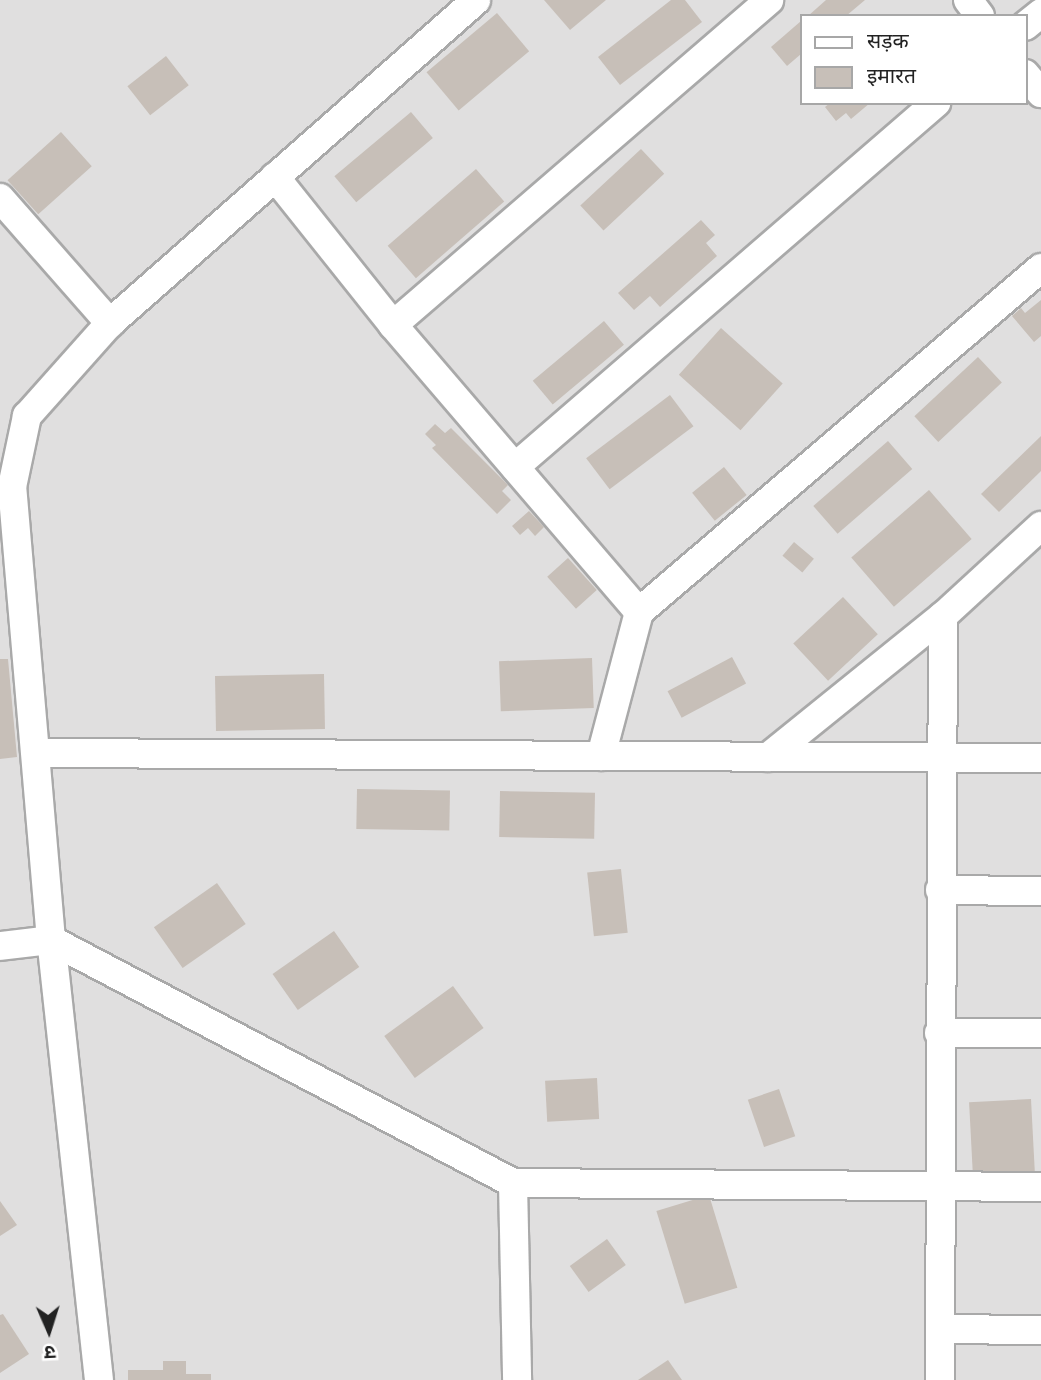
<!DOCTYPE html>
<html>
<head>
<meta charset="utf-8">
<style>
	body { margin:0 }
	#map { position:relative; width:1041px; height:1380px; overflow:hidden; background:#f2efe9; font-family:"Fira Sans Condensed","Noto Sans Devanagari",sans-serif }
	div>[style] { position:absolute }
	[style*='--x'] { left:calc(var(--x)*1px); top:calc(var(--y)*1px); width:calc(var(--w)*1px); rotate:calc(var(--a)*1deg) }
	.residential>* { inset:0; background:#e0dfdf }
	.building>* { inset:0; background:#c7bfb8; transform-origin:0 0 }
	.roads { filter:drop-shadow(2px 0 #a9a9a9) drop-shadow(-2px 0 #a9a9a9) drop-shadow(0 2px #a9a9a9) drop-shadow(0 -2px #a9a9a9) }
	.minor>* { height:28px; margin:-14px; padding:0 14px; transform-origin:14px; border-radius:14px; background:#fff }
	span { translate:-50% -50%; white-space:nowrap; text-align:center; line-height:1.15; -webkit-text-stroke:7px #fff; paint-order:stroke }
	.legend { position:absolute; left:800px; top:14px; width:228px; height:91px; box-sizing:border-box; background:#fff; border:2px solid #a7a7a7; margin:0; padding:9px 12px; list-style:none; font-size:21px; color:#222 }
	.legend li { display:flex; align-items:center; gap:14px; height:35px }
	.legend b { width:35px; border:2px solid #a7a7a7 }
	.north { position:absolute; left:14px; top:1296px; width:70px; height:70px; -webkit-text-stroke:5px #fff; paint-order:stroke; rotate:177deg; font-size:19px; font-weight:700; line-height:28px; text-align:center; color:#222 }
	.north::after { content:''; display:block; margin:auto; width:24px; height:32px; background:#222; clip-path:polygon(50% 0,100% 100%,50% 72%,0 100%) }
</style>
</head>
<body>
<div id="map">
	<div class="residential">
		<div style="clip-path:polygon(evenodd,0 0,1041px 0,1041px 1380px,0 1380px,0 0,801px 16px,1025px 16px,1025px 103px,801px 103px,801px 16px)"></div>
	</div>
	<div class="building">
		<div style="clip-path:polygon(544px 0,606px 0,570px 30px)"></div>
		<div style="clip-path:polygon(671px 0,685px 0,702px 22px,620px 85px,598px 57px)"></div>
		<div style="clip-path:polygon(826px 0,865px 0,846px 16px,808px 16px)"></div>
		<div style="left:497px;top:13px;width:50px;height:92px;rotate:50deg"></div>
		<div style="clip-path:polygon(801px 21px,801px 54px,787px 66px,771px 47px)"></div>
		<div style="left:166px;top:56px;width:37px;height:49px;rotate:52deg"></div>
		<div style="clip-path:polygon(830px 103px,870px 103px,851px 119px,846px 113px,836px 121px,825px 107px)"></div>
		<div style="left:411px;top:112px;width:34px;height:100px;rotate:50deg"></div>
		<div style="left:61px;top:132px;width:46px;height:72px;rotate:48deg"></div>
		<div style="left:641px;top:149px;width:34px;height:83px;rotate:47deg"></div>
		<div style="left:476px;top:169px;width:43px;height:117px;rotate:49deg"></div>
		<div style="clip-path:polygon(701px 220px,715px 235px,706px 243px,717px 256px,660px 307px,650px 296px,634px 310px,618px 293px)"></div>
		<div style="clip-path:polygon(1041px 300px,1041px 336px,1034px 342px,1012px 316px,1021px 308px,1025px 313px)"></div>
		<div style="left:604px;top:321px;width:31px;height:93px;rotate:50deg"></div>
		<div style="left:721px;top:328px;width:83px;height:63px;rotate:42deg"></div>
		<div style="left:978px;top:357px;width:35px;height:87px;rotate:47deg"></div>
		<div style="left:670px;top:395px;width:39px;height:105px;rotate:53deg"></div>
		<div style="clip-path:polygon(435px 424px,445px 433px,451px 428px,508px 485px,502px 491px,511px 500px,497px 514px,432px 448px,436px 445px,425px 434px)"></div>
		<div style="clip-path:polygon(1041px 436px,1041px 471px,999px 512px,981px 494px)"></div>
		<div style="left:888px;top:441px;width:37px;height:99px;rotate:49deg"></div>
		<div style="left:724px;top:467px;width:36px;height:41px;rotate:51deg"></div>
		<div style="left:929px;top:490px;width:65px;height:103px;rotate:49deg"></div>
		<div style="clip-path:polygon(529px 511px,544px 527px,535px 536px,528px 528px,520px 535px,512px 526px)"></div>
		<div style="left:794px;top:542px;width:26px;height:18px;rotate:40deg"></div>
		<div style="left:568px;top:558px;width:43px;height:28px;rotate:48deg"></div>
		<div style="left:843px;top:597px;width:51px;height:68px;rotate:47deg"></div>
		<div style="left:732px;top:657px;width:30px;height:73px;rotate:62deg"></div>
		<div style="left:592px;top:658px;width:50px;height:93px;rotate:88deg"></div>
		<div style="clip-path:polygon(0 659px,8px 659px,17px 757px,0 759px)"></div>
		<div style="left:324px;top:674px;width:55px;height:109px;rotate:89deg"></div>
		<div style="left:357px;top:789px;width:93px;height:40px;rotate:1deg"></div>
		<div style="left:500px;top:791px;width:95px;height:46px;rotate:1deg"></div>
		<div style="left:621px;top:869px;width:64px;height:34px;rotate:84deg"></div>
		<div style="left:217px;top:883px;width:50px;height:77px;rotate:55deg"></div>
		<div style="left:334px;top:931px;width:44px;height:75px;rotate:55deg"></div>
		<div style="left:453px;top:986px;width:52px;height:85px;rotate:54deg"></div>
		<div style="left:597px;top:1078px;width:41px;height:52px;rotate:87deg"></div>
		<div style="left:779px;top:1089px;width:50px;height:33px;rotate:71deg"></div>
		<div style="left:1031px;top:1099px;width:75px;height:62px;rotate:87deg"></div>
		<div style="left:709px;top:1195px;width:97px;height:55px;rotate:73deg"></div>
		<div style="clip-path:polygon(0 1201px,17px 1225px,0 1236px)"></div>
		<div style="left:607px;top:1239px;width:32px;height:46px;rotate:54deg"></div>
		<div style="clip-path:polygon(3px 1314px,29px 1354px,0 1373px,0 1315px)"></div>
		<div style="clip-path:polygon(668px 1360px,682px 1380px,638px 1380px)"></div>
		<div style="clip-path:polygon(163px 1361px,186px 1361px,186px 1374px,211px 1374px,211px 1380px,128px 1380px,128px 1370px,163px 1370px)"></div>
	</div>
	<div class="roads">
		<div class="minor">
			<div style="--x:968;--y:0;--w:20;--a:53"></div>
			<div style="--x:1025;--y:26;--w:21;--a:-39"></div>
			<div style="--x:1025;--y:74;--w:25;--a:50"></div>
			<div style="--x:275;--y:177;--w:189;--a:51.4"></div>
			<div style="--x:393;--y:325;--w:378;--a:49.4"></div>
			<div style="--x:0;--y:198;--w:167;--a:48.7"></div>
			<div style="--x:393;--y:325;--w:497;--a:-40.8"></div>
			<div style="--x:515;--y:467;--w:557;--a:-40.85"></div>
			<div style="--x:38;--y:753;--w:1003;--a:0.29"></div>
			<div style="--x:601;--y:756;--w:149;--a:-75.2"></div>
			<div style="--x:639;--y:612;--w:529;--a:-40.55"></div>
			<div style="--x:768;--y:757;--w:225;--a:-38.9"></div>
			<div style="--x:943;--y:616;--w:133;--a:-42.6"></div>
			<div style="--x:940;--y:890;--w:101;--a:0.6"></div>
			<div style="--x:0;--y:946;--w:51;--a:-6.7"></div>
			<div style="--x:51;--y:940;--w:522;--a:27.74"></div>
			<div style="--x:513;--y:1183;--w:528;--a:0.43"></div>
			<div style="--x:939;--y:1033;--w:102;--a:0"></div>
			<div style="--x:513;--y:1183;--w:197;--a:88.8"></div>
			<div style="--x:940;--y:1329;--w:101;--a:0.6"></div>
			<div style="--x:99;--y:1380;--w:443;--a:-96.2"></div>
			<div style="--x:51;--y:940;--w:455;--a:-94.9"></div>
			<div style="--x:12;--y:487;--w:73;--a:-78.1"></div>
			<div style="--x:27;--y:416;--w:125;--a:-48.3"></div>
			<div style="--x:110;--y:323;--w:488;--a:-41.4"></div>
			<div style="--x:940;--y:1380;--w:764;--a:-89.78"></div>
		</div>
	</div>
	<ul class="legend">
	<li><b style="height:9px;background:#fff"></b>सड़क</li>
	<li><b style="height:19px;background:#c7bfb8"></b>इमारत</li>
	</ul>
	<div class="north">उ</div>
</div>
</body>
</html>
